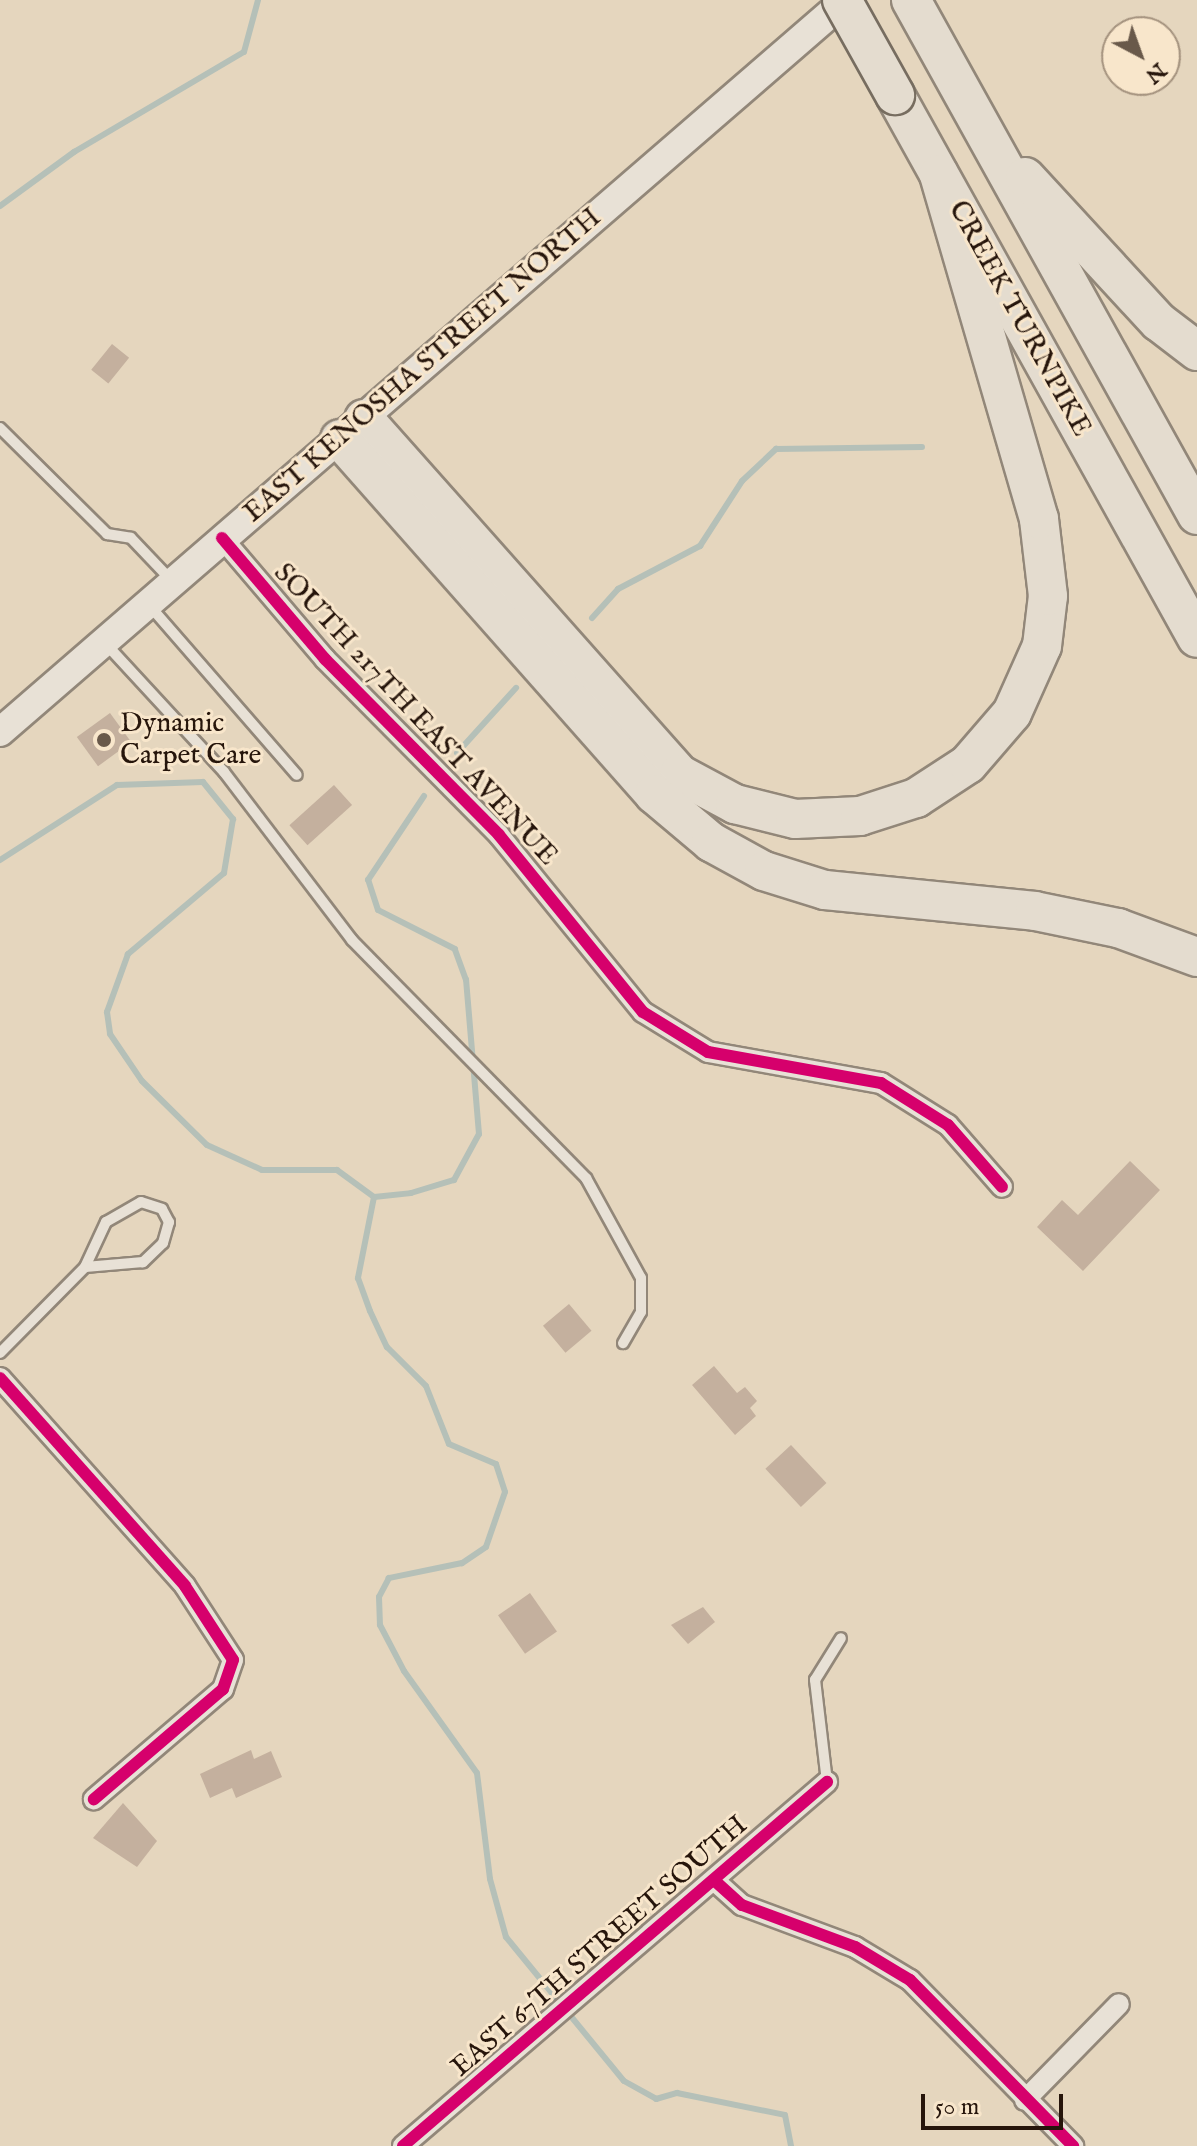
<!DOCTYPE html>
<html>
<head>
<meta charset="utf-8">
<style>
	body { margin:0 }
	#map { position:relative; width:1197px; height:2146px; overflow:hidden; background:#e5d6be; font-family:"IM FELL English",serif }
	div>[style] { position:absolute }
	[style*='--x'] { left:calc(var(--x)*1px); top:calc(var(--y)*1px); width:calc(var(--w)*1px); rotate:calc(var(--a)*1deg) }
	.stream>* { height:6px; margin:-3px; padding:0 3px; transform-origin:3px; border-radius:3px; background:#b5c0b8 }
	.building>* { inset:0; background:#c4b09e; transform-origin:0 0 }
	.roads { filter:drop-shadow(2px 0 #928779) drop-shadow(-2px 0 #928779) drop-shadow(0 2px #928779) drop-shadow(0 -2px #928779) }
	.lane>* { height:10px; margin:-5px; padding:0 5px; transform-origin:5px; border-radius:5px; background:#e8e1d6 }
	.street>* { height:20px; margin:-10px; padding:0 10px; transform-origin:10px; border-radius:10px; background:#e8e1d6 }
	.secondary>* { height:28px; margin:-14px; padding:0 14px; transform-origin:14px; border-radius:14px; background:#e8e1d6 }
	.highway>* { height:38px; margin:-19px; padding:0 19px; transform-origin:19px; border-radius:19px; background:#e4dccf }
	.bridges { filter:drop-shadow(2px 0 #776d60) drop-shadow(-2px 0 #776d60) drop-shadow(0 2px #776d60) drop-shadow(0 -2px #776d60) }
	.highway-bridge>* { height:38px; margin:-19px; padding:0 19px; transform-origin:19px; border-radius:19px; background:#e4dccf }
	.cycleway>* { height:12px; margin:-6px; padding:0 6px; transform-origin:6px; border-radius:6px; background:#d6006c }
	.dots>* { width:22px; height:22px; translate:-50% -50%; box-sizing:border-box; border:4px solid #f8e6cb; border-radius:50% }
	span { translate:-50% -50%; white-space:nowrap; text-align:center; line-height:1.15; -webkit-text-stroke:6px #f8e6cb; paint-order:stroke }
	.street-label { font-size:28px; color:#26150b }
	.poi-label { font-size:28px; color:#26150b }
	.left { translate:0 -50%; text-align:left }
	.north { position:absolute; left:1101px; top:16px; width:80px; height:80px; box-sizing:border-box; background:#f8e6cb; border:2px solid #a4927e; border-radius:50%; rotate:139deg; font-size:22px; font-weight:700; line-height:32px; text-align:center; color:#26150b }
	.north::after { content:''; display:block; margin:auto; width:28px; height:36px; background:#69594a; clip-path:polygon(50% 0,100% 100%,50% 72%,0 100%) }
	.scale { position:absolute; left:921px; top:2094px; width:142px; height:36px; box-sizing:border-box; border:4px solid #26150b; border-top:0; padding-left:10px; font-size:24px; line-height:28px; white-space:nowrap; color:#26150b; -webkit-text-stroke:6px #f8e6cb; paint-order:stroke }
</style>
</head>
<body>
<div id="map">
	<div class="stream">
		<div style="--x:0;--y:206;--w:92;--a:-36.1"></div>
		<div style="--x:74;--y:152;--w:197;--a:-30.5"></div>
		<div style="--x:244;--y:52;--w:54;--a:-74.9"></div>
		<div style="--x:592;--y:618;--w:39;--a:-48"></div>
		<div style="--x:618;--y:589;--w:93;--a:-27.7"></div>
		<div style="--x:700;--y:546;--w:77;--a:-57.1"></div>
		<div style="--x:742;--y:481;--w:47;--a:-43.3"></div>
		<div style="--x:776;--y:449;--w:146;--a:-0.8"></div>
		<div style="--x:457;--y:753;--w:88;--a:-47.8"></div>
		<div style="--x:0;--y:860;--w:139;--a:-32.7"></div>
		<div style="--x:117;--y:785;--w:86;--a:-2"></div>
		<div style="--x:203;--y:782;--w:48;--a:51"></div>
		<div style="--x:233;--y:819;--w:55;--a:99.5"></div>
		<div style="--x:224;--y:873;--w:126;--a:139.8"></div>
		<div style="--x:128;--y:954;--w:62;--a:109.9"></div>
		<div style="--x:107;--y:1012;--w:22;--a:82"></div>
		<div style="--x:110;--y:1034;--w:57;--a:55.8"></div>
		<div style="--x:142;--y:1081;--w:91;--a:44.6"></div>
		<div style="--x:207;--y:1145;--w:60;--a:24.4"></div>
		<div style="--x:262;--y:1170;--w:75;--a:0"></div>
		<div style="--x:337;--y:1170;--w:46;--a:36.1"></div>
		<div style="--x:374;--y:1197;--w:37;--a:-6"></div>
		<div style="--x:411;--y:1193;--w:45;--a:-16.8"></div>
		<div style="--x:454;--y:1180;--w:52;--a:-61.5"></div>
		<div style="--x:479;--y:1134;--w:155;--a:-94.8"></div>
		<div style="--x:466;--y:980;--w:33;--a:-110"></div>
		<div style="--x:455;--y:949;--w:86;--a:-153.1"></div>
		<div style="--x:378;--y:910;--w:32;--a:-108"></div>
		<div style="--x:368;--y:880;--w:101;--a:-56.3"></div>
		<div style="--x:374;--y:1197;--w:83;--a:101.2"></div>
		<div style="--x:358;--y:1278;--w:35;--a:70"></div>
		<div style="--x:370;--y:1311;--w:40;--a:65"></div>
		<div style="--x:387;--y:1347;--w:55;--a:45"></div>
		<div style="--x:426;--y:1386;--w:62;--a:68.4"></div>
		<div style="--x:449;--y:1444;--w:51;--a:23.1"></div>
		<div style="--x:496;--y:1464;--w:29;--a:72"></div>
		<div style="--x:505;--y:1492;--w:58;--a:109.1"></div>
		<div style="--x:486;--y:1547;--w:29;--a:146"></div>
		<div style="--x:462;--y:1563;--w:75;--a:168.4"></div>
		<div style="--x:389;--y:1578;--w:21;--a:118"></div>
		<div style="--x:379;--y:1597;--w:28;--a:88"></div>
		<div style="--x:380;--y:1625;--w:52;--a:62.4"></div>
		<div style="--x:404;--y:1671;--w:125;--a:54.4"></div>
		<div style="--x:477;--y:1773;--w:107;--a:83"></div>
		<div style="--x:490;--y:1879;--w:60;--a:74.6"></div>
		<div style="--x:506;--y:1937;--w:186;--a:50.7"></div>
		<div style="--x:624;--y:2081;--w:37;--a:29"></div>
		<div style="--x:656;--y:2099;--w:22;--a:-16"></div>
		<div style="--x:677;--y:2093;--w:110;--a:11.5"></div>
		<div style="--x:785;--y:2115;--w:32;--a:79"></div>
	</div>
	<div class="building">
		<div style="left:112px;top:344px;width:22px;height:33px;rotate:39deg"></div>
		<div style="left:110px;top:713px;width:36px;height:41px;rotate:54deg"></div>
		<div style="left:334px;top:785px;width:27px;height:60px;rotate:48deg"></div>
		<div style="clip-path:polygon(1130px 1161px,1160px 1190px,1083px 1271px,1037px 1227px,1062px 1200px,1078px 1215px)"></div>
		<div style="left:569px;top:1304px;width:35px;height:34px;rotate:50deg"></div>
		<div style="clip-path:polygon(714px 1366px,737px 1393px,745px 1387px,757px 1401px,750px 1408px,756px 1416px,735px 1435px,692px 1385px)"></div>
		<div style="left:791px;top:1445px;width:52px;height:35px;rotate:47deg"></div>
		<div style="left:530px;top:1593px;width:47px;height:39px;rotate:55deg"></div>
		<div style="clip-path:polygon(703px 1607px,715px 1622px,688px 1644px,671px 1625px)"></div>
		<div style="clip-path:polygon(251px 1750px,254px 1759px,271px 1751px,282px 1777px,236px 1798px,232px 1788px,210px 1798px,200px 1774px)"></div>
		<div style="clip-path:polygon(123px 1803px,157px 1841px,137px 1867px,93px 1838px)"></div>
	</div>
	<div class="roads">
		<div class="lane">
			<div style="--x:0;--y:428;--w:151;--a:44.7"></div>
			<div style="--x:107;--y:534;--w:24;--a:9"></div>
			<div style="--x:131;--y:538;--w:59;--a:46.4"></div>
			<div style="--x:149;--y:605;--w:225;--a:49"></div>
			<div style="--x:105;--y:643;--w:176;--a:47.3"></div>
			<div style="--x:224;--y:772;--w:211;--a:52.7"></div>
			<div style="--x:352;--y:940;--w:334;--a:45.5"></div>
			<div style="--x:586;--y:1178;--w:114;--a:61.2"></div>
			<div style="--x:641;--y:1278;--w:34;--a:90"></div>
			<div style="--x:641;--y:1312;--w:36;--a:120"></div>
			<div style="--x:0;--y:1353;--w:121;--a:-45.3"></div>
			<div style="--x:85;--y:1267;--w:50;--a:-65"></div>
			<div style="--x:106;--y:1222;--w:40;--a:-29.7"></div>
			<div style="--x:141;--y:1202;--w:22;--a:18"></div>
			<div style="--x:162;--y:1209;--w:15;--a:62"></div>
			<div style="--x:169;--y:1222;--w:22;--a:106"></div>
			<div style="--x:163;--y:1243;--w:28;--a:136"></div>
			<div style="--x:143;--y:1262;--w:58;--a:175.1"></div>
			<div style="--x:827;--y:1782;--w:103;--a:-96.7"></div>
			<div style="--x:815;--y:1680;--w:49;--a:-58.2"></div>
		</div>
		<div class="street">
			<div style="--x:222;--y:538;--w:159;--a:49.6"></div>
			<div style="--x:325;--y:659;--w:247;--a:45.3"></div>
			<div style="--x:499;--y:835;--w:228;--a:50.9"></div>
			<div style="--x:643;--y:1012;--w:76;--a:31.6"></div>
			<div style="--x:708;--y:1052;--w:176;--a:10.2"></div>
			<div style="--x:881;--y:1083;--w:79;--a:32.1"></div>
			<div style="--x:948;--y:1125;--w:82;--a:48.9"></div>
			<div style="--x:0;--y:1378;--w:278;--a:48.3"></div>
			<div style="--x:185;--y:1586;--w:88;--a:57"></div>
			<div style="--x:233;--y:1660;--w:31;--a:109"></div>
			<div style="--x:223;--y:1689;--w:170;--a:139.5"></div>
			<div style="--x:715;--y:1881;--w:36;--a:42"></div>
			<div style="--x:742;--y:1905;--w:121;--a:20.4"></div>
			<div style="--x:855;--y:1947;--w:64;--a:31"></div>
			<div style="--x:910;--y:1980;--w:233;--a:45.5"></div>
			<div style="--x:1025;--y:2100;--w:134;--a:-45.6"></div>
			<div style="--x:403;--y:2146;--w:559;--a:-40.65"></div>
		</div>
		<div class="secondary">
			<div style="--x:0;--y:732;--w:1119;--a:-40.87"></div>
		</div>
		<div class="highway">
			<div style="--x:911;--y:0;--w:589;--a:60.95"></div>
			<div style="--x:895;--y:95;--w:621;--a:60.92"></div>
			<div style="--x:1025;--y:177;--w:197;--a:47.3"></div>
			<div style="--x:1159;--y:322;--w:48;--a:37.3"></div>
			<div style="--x:364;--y:419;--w:475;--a:48.4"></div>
			<div style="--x:679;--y:774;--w:64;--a:28.2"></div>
			<div style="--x:735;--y:804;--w:62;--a:14"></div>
			<div style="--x:795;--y:819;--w:65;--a:-2.6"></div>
			<div style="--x:860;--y:816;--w:59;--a:-17.8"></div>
			<div style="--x:916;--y:798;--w:62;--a:-33.2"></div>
			<div style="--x:968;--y:764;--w:67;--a:-49.2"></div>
			<div style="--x:1012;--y:713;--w:73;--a:-65.9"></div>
			<div style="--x:1042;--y:646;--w:50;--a:-83.2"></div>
			<div style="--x:1048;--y:596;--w:78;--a:-96.7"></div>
			<div style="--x:1039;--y:519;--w:359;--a:-106.2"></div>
			<div style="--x:340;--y:439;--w:474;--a:48.5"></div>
			<div style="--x:654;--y:794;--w:75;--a:40.1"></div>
			<div style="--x:711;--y:842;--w:60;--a:28.7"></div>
			<div style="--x:764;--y:871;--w:64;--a:17.3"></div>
			<div style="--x:825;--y:890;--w:211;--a:5.7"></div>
			<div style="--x:1035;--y:911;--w:85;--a:11.6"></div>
			<div style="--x:1118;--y:928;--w:84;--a:20.2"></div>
		</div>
	</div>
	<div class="bridges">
		<div class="highway-bridge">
			<div style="--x:842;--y:0;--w:109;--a:60.8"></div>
		</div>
	</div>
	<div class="cycleway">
		<div style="--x:222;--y:538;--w:159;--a:49.6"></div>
		<div style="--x:325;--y:659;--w:247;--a:45.3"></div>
		<div style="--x:499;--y:835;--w:228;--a:50.9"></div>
		<div style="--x:643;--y:1012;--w:76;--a:31.6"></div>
		<div style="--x:708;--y:1052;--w:176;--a:10.2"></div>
		<div style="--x:881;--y:1083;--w:79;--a:32.1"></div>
		<div style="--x:948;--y:1125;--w:82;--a:48.9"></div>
		<div style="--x:0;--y:1378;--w:278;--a:48.3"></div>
		<div style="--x:185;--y:1586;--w:88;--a:57"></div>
		<div style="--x:233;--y:1660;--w:31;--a:109"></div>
		<div style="--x:223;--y:1689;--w:170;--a:139.5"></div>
		<div style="--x:715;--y:1881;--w:36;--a:42"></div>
		<div style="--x:742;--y:1905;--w:121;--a:20.4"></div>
		<div style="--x:855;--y:1947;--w:64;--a:31"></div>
		<div style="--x:910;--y:1980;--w:233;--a:45.5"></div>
		<div style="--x:403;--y:2146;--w:559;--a:-40.65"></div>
	</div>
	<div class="dots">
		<div style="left:104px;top:740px;background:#69594a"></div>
	</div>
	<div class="street-label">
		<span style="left:1019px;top:319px;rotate:61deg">CREEK TURNPIKE</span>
		<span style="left:423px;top:366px;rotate:-41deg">EAST KENOSHA STREET NORTH</span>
		<span style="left:415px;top:715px;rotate:47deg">SOUTH 217TH EAST AVENUE</span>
		<span style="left:600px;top:1947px;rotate:-41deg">EAST 67TH STREET SOUTH</span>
	</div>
	<div class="poi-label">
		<span class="left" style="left:120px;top:740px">Dynamic<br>Carpet Care</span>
	</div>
	<div class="north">N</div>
	<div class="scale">50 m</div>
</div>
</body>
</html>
